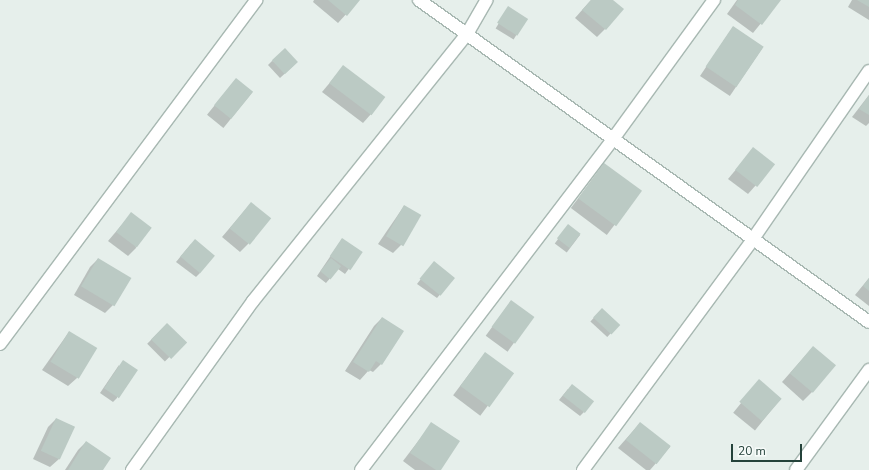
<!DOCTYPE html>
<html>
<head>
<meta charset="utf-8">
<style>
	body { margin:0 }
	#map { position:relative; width:869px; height:470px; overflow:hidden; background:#e6efeb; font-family:"Nunito Sans",sans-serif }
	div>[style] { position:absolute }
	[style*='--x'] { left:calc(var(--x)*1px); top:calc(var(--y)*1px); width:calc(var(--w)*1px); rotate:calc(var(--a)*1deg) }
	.shadow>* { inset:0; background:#0003; transform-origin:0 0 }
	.building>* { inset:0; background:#bbcac4; transform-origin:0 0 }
	.roads { filter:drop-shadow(1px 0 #a8b8b2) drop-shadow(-1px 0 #a8b8b2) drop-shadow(0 1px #a8b8b2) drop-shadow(0 -1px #a8b8b2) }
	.street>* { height:12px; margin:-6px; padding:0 6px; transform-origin:6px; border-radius:6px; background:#fff }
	span { translate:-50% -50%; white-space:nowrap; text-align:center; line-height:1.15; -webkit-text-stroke:4px #f7fbf9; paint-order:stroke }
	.scale { position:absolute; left:731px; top:444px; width:71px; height:18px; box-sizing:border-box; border:2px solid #24423a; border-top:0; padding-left:5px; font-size:12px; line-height:14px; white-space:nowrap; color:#24423a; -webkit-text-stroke:3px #f7fbf9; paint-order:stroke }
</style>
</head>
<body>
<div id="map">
	<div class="shadow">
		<div style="clip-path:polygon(314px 0,359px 0,338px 23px,313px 2px)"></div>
		<div style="clip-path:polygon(591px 0,611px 0,605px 29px,597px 37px,575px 18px)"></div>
		<div style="clip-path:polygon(737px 0,780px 0,753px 33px,727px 14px)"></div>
		<div style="clip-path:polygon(852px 0,869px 0,869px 20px,848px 7px)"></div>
		<div style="left:508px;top:8px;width:21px;height:24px;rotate:31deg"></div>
		<div style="left:733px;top:27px;width:36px;height:59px;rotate:34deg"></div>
		<div style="clip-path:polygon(272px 61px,293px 66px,280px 78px,268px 65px)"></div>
		<div style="clip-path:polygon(343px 67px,371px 114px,363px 123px,322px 92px)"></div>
		<div style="left:236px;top:79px;width:21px;height:46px;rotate:39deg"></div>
		<div style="clip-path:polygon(869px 95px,869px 123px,866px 126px,852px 117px)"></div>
		<div style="clip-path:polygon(753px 149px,756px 185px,748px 194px,728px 179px)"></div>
		<div style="left:604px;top:164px;width:45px;height:55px;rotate:37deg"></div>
		<div style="clip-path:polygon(251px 203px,248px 244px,240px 252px,222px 237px)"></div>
		<div style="clip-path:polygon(404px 206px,401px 245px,393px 253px,378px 244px)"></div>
		<div style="clip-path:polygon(131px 214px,136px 248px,128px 256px,108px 241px)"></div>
		<div style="left:568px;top:226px;width:15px;height:22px;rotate:37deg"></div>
		<div style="clip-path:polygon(342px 239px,361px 252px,345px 274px,338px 269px,326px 283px,317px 276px)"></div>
		<div style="clip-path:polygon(191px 244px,200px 273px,196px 277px,176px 262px)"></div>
		<div style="clip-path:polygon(98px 259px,113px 305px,105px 313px,74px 295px,90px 267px)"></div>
		<div style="clip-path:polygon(430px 267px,454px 278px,437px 298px,417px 284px)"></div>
		<div style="clip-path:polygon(869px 278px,869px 306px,855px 295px)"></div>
		<div style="left:511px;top:301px;width:27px;height:43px;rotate:36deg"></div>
		<div style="left:602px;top:309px;width:23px;height:17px;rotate:43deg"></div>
		<div style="clip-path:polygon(382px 318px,381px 364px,373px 372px,369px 370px,360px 380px,345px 371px,374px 326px)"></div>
		<div style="left:167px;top:324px;width:25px;height:28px;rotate:45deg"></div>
		<div style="clip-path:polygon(69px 332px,77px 378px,68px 386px,42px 370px)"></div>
		<div style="clip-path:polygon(813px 347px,812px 392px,803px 401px,782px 382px)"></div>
		<div style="left:485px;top:353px;width:34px;height:53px;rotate:37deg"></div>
		<div style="clip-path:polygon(119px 365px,117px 398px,113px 402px,100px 393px)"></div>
		<div style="left:759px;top:381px;width:28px;height:41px;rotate:39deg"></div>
		<div style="clip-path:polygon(568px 389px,584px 412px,580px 416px,559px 400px)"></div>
		<div style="clip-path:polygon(56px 419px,74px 427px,59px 459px,50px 467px,33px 459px,48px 427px)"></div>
		<div style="clip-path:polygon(432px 423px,439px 470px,415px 470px,403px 461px)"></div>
		<div style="clip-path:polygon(640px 423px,670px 447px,650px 470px,646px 470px,618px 448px)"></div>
		<div style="clip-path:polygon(86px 442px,102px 470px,65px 470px,78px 450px)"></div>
	</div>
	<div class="building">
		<div style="clip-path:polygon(328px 0,360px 0,347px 16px)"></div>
		<div style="clip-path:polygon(591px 0,613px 0,624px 9px,606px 30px,582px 10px)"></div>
		<div style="clip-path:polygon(738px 0,781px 0,762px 25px,735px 5px)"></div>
		<div style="clip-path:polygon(857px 0,869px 0,869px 7px)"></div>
		<div style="left:508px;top:6px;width:24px;height:20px;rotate:33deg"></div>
		<div style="left:733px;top:26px;width:37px;height:49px;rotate:34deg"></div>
		<div style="left:285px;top:48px;width:19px;height:18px;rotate:47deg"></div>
		<div style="left:343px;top:65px;width:53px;height:23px;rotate:37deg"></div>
		<div style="left:236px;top:78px;width:22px;height:35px;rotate:39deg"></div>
		<div style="clip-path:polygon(869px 95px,869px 115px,859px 109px)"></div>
		<div style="left:753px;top:147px;width:28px;height:29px;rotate:38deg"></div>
		<div style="left:604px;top:163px;width:47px;height:44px;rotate:36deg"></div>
		<div style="left:251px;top:202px;width:26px;height:34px;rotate:39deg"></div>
		<div style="left:404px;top:205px;width:20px;height:36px;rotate:30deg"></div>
		<div style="left:131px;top:212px;width:26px;height:25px;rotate:37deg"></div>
		<div style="left:568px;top:224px;width:16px;height:18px;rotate:38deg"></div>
		<div style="left:342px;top:238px;width:25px;height:22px;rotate:34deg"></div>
		<div style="left:195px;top:239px;width:26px;height:23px;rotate:40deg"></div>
		<div style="left:98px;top:258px;width:39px;height:33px;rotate:31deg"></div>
		<div style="left:331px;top:258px;width:13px;height:17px;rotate:39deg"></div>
		<div style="left:434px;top:261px;width:27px;height:23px;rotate:39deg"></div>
		<div style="clip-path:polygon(869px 278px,869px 291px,863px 286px)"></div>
		<div style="left:511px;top:300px;width:29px;height:33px;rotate:36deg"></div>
		<div style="left:602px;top:308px;width:25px;height:13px;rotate:43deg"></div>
		<div style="clip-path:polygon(382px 317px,404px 331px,382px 365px,376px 361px,369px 372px,353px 362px)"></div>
		<div style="left:167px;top:323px;width:28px;height:23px;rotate:44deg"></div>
		<div style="left:69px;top:331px;width:33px;height:36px;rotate:31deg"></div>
		<div style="left:813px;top:346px;width:30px;height:36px;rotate:40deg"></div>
		<div style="left:485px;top:352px;width:36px;height:42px;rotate:36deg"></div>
		<div style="left:123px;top:360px;width:18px;height:34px;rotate:34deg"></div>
		<div style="left:759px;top:379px;width:30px;height:30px;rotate:41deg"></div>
		<div style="left:572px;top:384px;width:28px;height:15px;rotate:38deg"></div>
		<div style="left:56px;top:418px;width:21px;height:36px;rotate:25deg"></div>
		<div style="clip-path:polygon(431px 422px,460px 441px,441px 470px,436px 470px,410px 453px)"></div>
		<div style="left:640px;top:422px;width:39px;height:23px;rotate:38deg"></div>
		<div style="clip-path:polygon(86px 441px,111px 458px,103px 470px,68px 470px)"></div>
	</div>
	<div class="roads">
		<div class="street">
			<div style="--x:419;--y:0;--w:553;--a:35.59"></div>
			<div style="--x:0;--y:344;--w:429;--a:-53.3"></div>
			<div style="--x:132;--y:470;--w:208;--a:-54.4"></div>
			<div style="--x:253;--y:301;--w:342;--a:-51.3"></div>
			<div style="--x:467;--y:34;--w:39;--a:-60"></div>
			<div style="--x:361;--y:470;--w:416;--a:-52.7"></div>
			<div style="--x:613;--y:139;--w:172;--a:-54"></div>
			<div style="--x:583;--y:470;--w:287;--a:-53.6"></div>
			<div style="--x:753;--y:239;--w:204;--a:-55.4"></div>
			<div style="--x:796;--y:470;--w:124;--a:-53.9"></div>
		</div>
	</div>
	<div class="scale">20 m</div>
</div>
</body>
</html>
